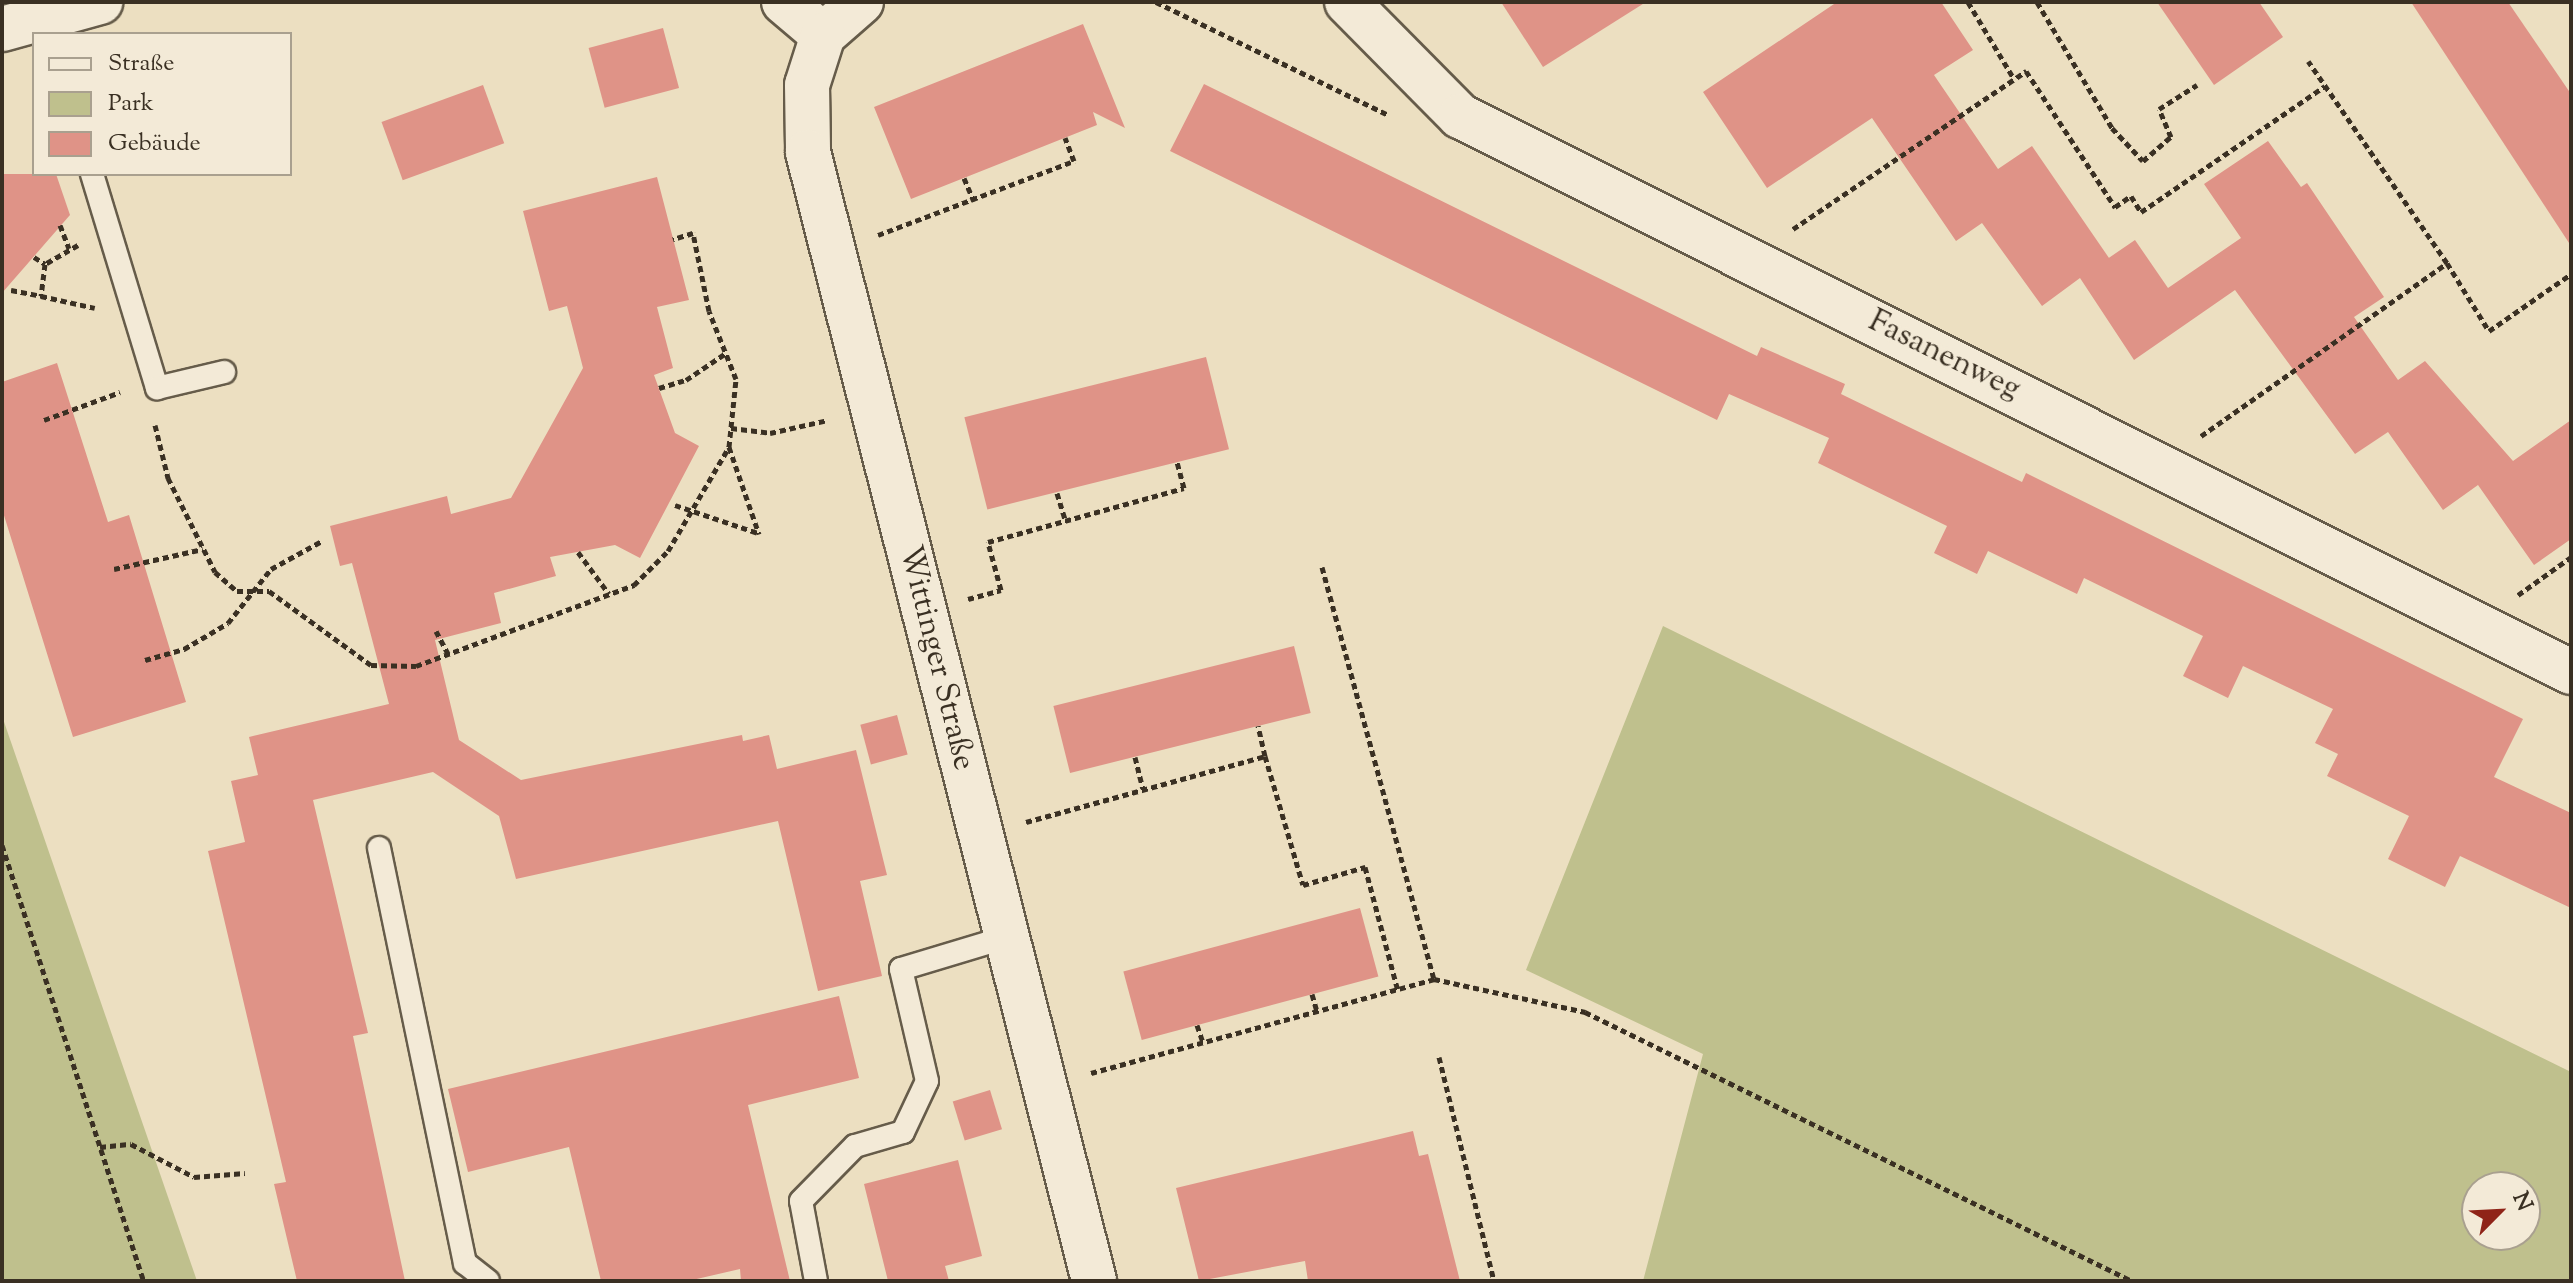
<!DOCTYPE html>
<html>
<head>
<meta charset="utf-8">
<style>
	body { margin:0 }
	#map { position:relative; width:2573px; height:1283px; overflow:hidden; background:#ecdfc1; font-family:"Sorts Mill Goudy",serif }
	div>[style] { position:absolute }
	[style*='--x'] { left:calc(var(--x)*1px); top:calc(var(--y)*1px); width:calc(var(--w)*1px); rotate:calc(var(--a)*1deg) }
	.green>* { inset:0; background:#bfc08d }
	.building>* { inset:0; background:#df9387; transform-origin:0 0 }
	.path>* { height:5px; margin-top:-2.5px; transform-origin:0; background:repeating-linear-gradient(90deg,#3a3023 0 6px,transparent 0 10px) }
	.roads { filter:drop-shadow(2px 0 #665c4a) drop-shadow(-2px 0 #665c4a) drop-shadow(0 2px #665c4a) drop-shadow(0 -2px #665c4a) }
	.service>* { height:22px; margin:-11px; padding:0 11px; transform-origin:11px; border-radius:11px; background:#f3ead7 }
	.minor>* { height:44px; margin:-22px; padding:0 22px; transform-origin:22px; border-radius:22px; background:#f3ead7 }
	.tertiary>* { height:44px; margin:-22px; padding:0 22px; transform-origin:22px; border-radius:22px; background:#f3ead7 }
	.secondary>* { height:44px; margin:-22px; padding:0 22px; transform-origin:22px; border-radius:22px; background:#f3ead7 }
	span { translate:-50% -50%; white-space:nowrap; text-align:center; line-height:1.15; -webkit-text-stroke:8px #f3ead7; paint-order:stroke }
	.street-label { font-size:32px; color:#3a3023 }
	.frame { position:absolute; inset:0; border:4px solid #3a3023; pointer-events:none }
	.legend { position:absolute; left:32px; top:32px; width:260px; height:144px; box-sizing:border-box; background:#f3ead7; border:2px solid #a9a08f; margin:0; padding:10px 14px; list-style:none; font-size:24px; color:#3a3023 }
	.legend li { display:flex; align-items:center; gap:16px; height:40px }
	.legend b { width:40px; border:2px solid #a9a08f }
	.north { position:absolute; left:2461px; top:1171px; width:80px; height:80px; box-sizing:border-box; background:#f3ead7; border:2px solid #a9a08f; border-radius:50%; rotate:66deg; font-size:22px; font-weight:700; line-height:32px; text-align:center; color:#3a3023 }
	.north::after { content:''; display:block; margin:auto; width:28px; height:36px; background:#8f2418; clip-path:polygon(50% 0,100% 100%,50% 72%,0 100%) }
</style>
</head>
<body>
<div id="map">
	<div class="green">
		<div style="clip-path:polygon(evenodd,1663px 626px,2571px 1072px,2571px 1281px,1643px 1281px,1703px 1054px,1526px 970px,1663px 626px,2477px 1187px,2525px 1187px,2525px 1235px,2477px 1235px,2477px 1187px)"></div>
		<div style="clip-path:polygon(2px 716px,197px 1281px,2px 1281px)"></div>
	</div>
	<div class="building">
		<div style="clip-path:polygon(1501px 2px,1646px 2px,1543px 67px)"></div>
		<div style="clip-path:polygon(1837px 2px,1941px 2px,1973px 50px,1934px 75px,1998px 169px,2032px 146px,2109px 258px,2097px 266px,2135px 240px,2168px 288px,2241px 238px,2204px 184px,2268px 141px,2301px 187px,2307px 183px,2384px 297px,2354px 317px,2398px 380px,2425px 361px,2513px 461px,2571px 420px,2571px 539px,2534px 565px,2478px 485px,2443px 510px,2388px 432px,2355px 454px,2235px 290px,2134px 360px,2080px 278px,2042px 306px,1982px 223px,1956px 241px,1872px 118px,1767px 188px,1703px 92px)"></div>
		<div style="clip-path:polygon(2157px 2px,2259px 2px,2283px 37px,2214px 85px)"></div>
		<div style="clip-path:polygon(2411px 2px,2508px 2px,2571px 94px,2571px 246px)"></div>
		<div style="clip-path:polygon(1083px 24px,1125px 128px,1093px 112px,1097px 125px,911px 199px,874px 107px)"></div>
		<div style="left:663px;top:28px;width:62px;height:77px;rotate:75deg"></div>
		<div style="clip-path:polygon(1204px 84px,1757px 356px,1761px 347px,1845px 384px,1841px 394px,2022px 482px,2026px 473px,2523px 719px,2494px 777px,2571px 813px,2571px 908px,2460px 856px,2445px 887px,2388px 859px,2409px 816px,2327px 776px,2338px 754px,2315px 743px,2333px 709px,2243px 666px,2228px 698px,2183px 676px,2203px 636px,2084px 578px,2077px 594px,1988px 551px,1977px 574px,1934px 553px,1947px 526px,1818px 463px,1829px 438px,1729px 394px,1717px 420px,1170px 151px)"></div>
		<div style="left:483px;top:85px;width:62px;height:108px;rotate:70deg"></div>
		<div style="clip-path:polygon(2px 174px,56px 174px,70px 215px,2px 293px)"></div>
		<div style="clip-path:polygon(657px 177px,689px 300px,657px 307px,673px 368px,654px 375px,675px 433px,699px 446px,640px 558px,615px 545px,550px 557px,556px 576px,494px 593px,501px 623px,435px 640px,459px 740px,521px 780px,742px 735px,743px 741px,769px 735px,777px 769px,856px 750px,887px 875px,860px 881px,882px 976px,818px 991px,778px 821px,516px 879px,499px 816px,433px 772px,313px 800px,368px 1033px,353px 1036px,405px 1281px,297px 1281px,274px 1184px,286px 1182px,208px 851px,245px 842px,231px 781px,258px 775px,249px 737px,389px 704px,352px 563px,340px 566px,330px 526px,447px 496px,451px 514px,511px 498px,583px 368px,567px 306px,549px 311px,523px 211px)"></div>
		<div style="left:1206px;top:357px;width:95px;height:249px;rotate:76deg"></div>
		<div style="clip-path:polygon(57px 363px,108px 522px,129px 515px,186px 702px,73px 737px,2px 509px,2px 382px)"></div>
		<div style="left:1294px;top:646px;width:69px;height:248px;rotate:76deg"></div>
		<div style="left:897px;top:715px;width:41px;height:38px;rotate:75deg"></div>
		<div style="left:1360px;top:908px;width:71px;height:245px;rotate:75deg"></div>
		<div style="clip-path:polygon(839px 996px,859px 1078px,748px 1105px,790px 1281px,741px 1281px,740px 1269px,688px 1281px,601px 1281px,569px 1147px,468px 1172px,448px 1089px)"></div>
		<div style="left:990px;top:1090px;width:41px;height:39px;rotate:73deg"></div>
		<div style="clip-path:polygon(1413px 1131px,1419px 1156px,1428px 1154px,1460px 1281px,1308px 1281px,1305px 1261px,1199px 1281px,1176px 1188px)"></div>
		<div style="clip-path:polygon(958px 1160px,982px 1256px,945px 1266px,949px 1281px,888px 1281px,864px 1184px)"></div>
	</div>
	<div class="path">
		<div style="--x:1156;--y:2;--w:259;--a:25.9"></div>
		<div style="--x:1968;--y:2;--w:90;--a:59.1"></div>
		<div style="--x:2037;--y:2;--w:147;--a:59.2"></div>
		<div style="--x:2112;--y:128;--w:45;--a:46.8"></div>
		<div style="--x:2143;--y:161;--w:37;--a:-41"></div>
		<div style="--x:2171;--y:137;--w:30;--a:-113"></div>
		<div style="--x:2159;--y:109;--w:45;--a:-32.3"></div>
		<div style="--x:964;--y:178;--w:25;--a:67"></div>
		<div style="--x:60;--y:225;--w:25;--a:69"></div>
		<div style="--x:1793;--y:229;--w:282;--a:-34.1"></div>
		<div style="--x:2026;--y:71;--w:163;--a:56.8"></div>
		<div style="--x:2115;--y:207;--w:19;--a:-35"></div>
		<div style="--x:2131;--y:196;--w:19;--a:58"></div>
		<div style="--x:2141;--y:212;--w:223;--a:-34.4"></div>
		<div style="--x:878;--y:235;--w:210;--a:-20.7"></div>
		<div style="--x:1074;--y:161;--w:25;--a:-111"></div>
		<div style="--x:78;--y:245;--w:38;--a:150"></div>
		<div style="--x:45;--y:264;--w:32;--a:97"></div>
		<div style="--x:41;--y:296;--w:55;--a:12.5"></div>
		<div style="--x:34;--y:257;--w:13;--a:32"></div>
		<div style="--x:2447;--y:263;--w:80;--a:58.3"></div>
		<div style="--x:2489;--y:331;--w:100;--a:-34.8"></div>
		<div style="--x:11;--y:290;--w:31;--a:11"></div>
		<div style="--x:659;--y:388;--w:28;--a:-17"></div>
		<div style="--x:686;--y:380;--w:48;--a:-34"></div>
		<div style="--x:44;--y:420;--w:81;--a:-20.2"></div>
		<div style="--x:155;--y:425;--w:55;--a:76.2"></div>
		<div style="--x:168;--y:478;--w:105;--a:63.4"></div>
		<div style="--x:215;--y:572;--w:29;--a:41"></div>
		<div style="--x:237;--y:591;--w:32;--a:0"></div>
		<div style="--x:269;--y:591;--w:126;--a:36"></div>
		<div style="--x:371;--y:665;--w:45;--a:1.3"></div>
		<div style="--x:416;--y:666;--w:233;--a:-20.4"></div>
		<div style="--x:634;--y:585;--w:48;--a:-45"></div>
		<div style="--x:668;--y:551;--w:121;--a:-59.6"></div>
		<div style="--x:729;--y:447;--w:68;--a:-84.1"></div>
		<div style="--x:736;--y:379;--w:73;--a:-111.7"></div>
		<div style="--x:709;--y:311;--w:80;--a:-101.6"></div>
		<div style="--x:693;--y:233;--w:21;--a:163"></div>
		<div style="--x:731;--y:428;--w:39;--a:7"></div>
		<div style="--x:770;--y:433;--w:59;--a:-12.6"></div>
		<div style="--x:2201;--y:436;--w:301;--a:-35.1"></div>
		<div style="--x:2447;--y:263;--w:245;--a:-124.5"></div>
		<div style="--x:729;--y:447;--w:92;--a:71"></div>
		<div style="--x:1057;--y:493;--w:27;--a:73"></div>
		<div style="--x:675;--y:505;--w:88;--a:18.6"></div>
		<div style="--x:578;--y:552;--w:52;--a:53.6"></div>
		<div style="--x:1322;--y:567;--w:427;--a:74.8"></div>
		<div style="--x:1434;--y:979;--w:155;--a:12.3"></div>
		<div style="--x:1585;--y:1012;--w:610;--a:26.19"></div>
		<div style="--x:114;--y:569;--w:91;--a:-12.7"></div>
		<div style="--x:2518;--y:595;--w:65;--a:-35.6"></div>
		<div style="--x:968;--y:599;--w:34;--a:-15"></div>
		<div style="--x:1001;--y:590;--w:50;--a:-105.2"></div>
		<div style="--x:988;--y:542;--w:203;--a:-15.4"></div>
		<div style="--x:1184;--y:488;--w:27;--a:-105"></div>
		<div style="--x:436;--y:631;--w:26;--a:62"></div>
		<div style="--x:145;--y:660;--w:41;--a:-15.8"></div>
		<div style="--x:184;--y:649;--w:51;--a:-30.6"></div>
		<div style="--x:228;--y:623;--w:69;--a:-51.5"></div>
		<div style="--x:271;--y:569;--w:58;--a:-28.8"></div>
		<div style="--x:1265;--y:756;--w:134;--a:73.6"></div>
		<div style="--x:1303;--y:885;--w:65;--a:-16.2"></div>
		<div style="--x:1365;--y:867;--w:128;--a:75.1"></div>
		<div style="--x:1135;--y:757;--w:32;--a:76"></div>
		<div style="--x:1026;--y:822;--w:248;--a:-15.4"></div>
		<div style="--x:1265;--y:756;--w:31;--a:-103"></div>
		<div style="--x:2;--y:845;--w:459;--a:72"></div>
		<div style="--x:1312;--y:994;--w:19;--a:74"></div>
		<div style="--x:1197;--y:1025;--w:18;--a:71"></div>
		<div style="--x:1439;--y:1057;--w:231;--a:76.2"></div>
		<div style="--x:1091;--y:1073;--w:356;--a:-15.3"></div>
		<div style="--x:100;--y:1147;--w:31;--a:-6"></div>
		<div style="--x:131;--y:1144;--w:71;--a:27.6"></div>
		<div style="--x:194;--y:1177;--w:51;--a:-4.5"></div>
	</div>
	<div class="roads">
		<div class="service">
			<div style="--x:92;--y:174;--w:224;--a:73.1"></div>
			<div style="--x:157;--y:388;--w:69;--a:-13.4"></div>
			<div style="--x:379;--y:848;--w:424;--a:78.3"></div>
			<div style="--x:465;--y:1263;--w:29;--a:38"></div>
			<div style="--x:816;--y:1281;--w:81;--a:-100.6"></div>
			<div style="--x:801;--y:1201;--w:77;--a:-45.5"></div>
			<div style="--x:855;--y:1146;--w:50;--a:-16.3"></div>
			<div style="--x:903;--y:1132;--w:56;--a:-64.8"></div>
			<div style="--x:927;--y:1081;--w:115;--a:-103.1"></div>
			<div style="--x:901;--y:969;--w:111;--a:-16.8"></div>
		</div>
		<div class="minor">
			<div style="--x:1347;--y:2;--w:161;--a:45.3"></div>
			<div style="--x:1460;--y:116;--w:1242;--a:26.59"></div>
			<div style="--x:2;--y:29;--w:102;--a:-15.4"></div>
		</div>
		<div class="tertiary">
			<div style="--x:784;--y:2;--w:51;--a:40.2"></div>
		</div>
		<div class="secondary">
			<div style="--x:861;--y:2;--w:50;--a:139"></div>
			<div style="--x:823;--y:35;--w:52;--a:107.7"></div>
			<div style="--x:807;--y:85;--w:67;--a:89.1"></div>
			<div style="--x:808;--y:152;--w:1165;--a:75.78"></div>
		</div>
	</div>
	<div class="street-label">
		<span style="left:1944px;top:356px;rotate:26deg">Fasanenweg</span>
		<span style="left:936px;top:658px;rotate:76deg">Wittinger Straße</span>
	</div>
	<div class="frame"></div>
	<ul class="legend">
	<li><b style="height:10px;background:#f3ead7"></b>Straße</li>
	<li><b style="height:22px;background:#bfc08d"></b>Park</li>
	<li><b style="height:22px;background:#df9387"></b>Gebäude</li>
	</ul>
	<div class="north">N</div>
</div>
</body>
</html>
